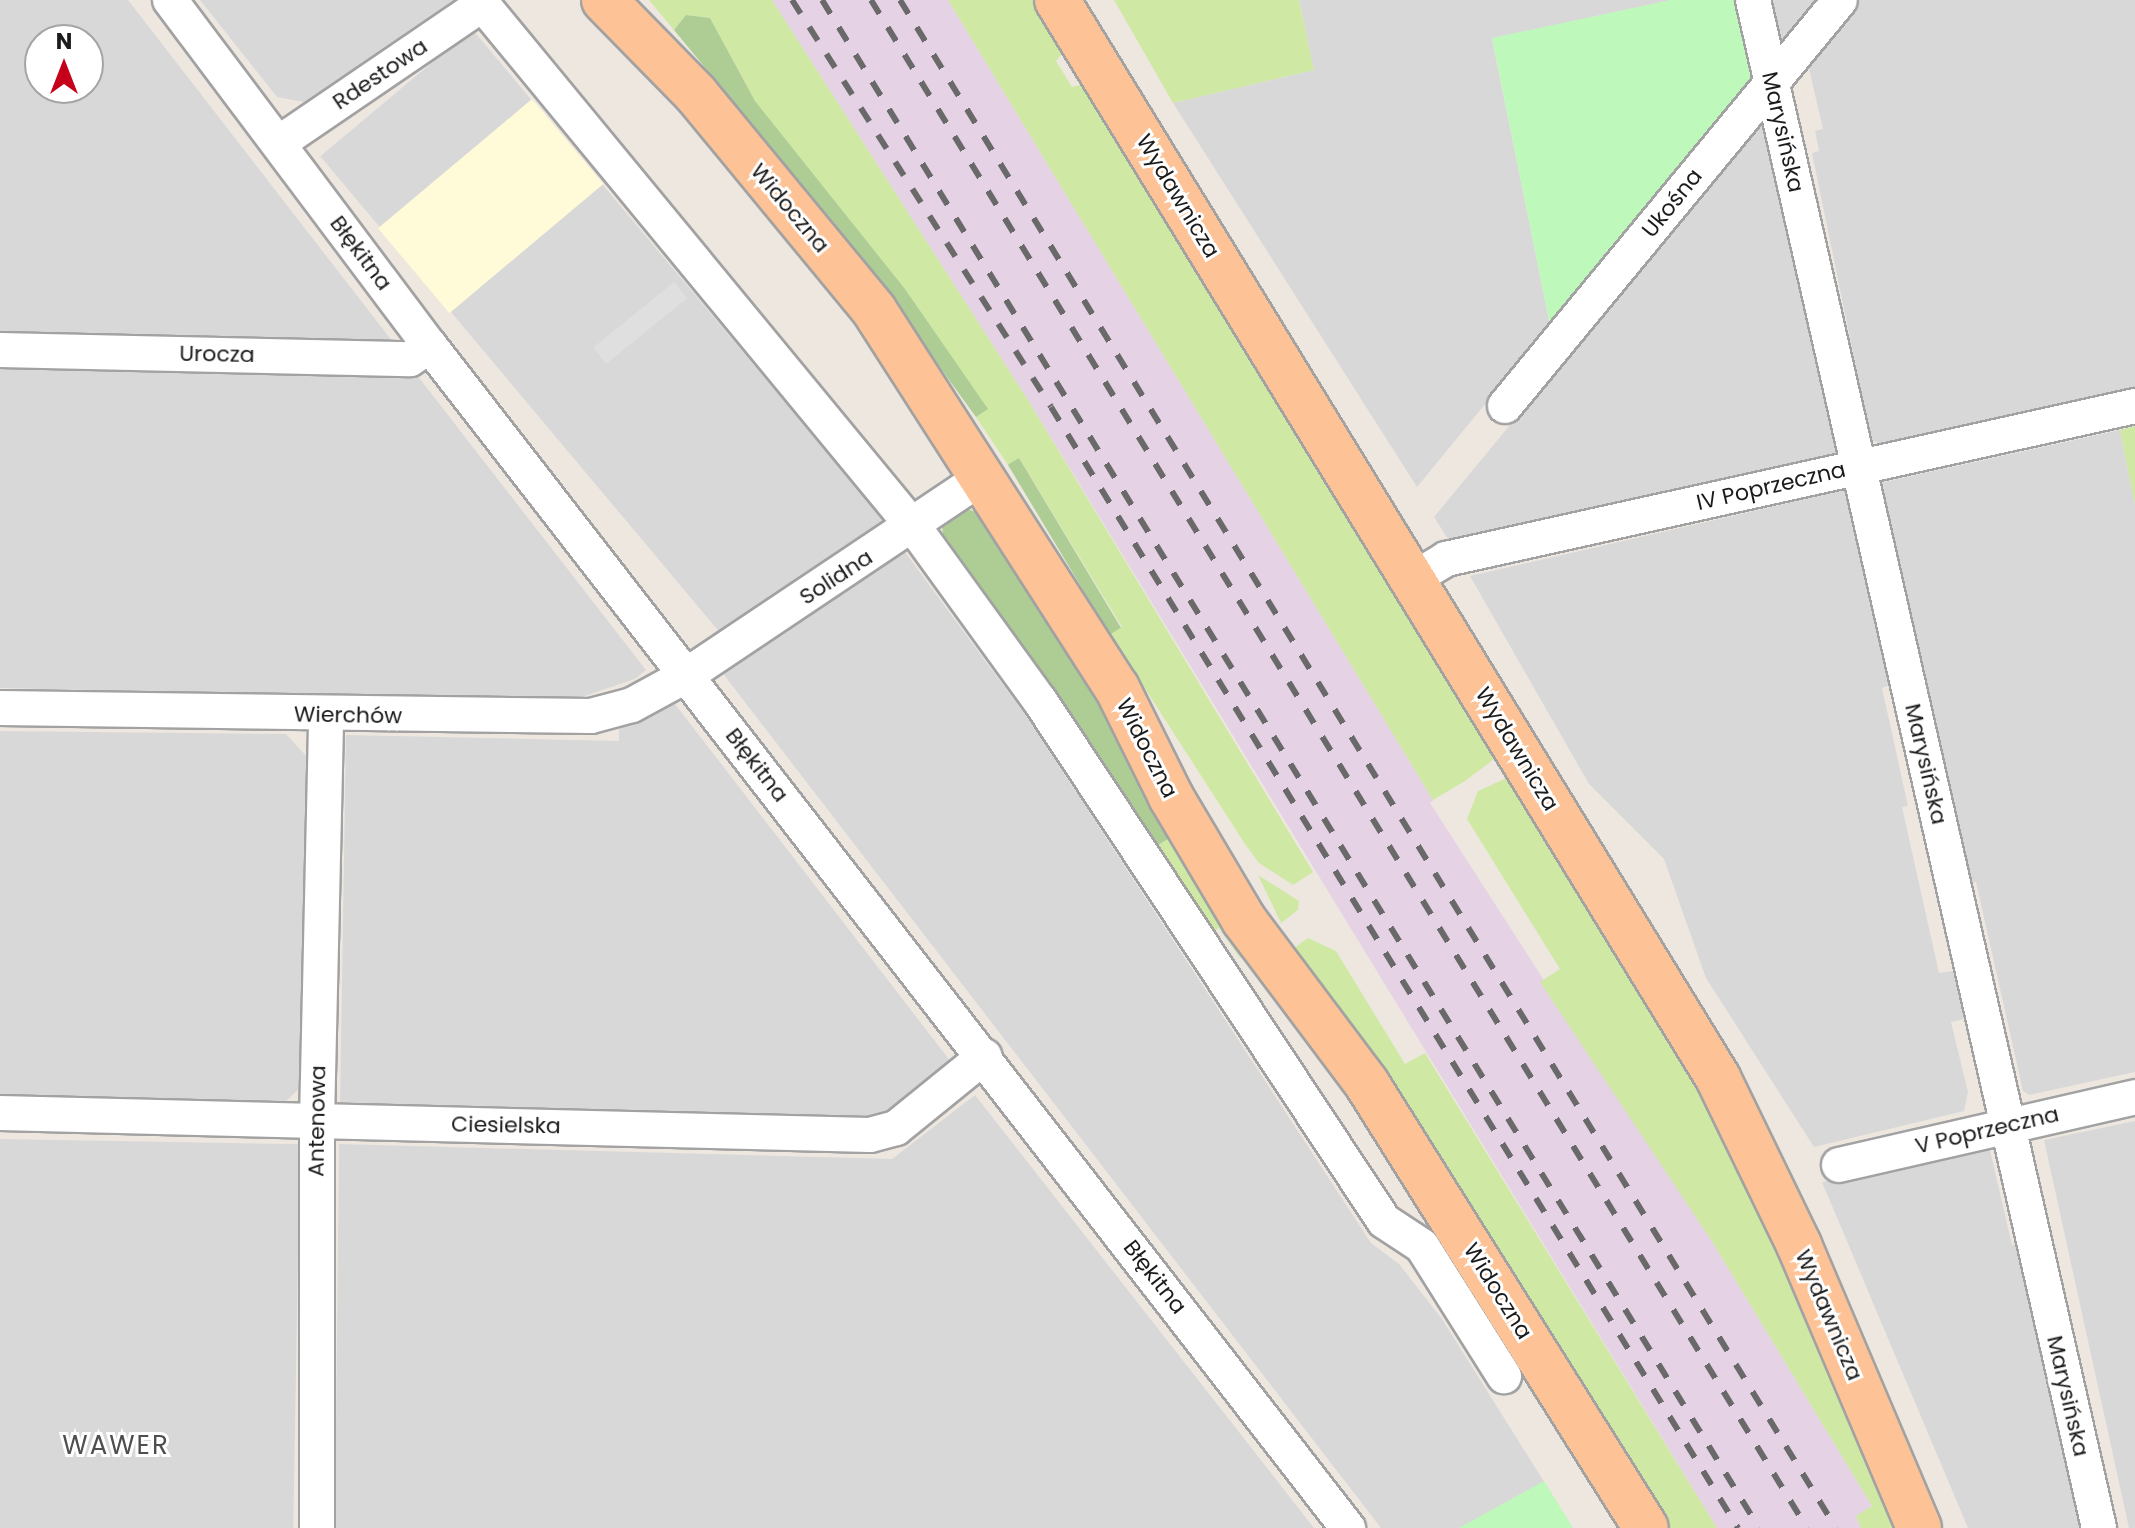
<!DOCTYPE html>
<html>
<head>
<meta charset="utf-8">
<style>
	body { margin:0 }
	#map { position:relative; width:2135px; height:1528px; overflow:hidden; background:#ede7e0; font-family:Poppins,sans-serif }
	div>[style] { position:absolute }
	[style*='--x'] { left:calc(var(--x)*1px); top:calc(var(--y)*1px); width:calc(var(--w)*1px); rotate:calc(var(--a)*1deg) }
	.residential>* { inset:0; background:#d9d8d8; transform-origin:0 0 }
	.industrial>* { inset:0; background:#e6d2e5 }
	.education>* { inset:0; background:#fffad7; transform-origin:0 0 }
	.grass>* { inset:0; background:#cfe9a5 }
	.forest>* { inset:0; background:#adcd94; transform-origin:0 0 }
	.park>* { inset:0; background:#bef9bb }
	.parking>* { inset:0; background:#dfdfdf; transform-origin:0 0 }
	.roads { filter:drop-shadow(2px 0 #a2a2a2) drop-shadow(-2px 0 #a2a2a2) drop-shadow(0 2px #a2a2a2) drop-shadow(0 -2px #a2a2a2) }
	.minor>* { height:34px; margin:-17px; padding:0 17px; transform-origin:17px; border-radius:17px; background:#fff }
	.major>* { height:44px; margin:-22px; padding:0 22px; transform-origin:22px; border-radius:22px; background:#fdc396 }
	.rail>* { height:6px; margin-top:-3px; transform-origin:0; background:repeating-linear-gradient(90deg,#696969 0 16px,transparent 0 32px) }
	span { translate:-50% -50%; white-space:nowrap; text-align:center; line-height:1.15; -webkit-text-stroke:6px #fff; paint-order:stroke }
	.street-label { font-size:22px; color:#1b1b1b }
	.quarter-label { font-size:26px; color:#4e4e4e; letter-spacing:2px }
	.north { position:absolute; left:24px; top:24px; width:80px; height:80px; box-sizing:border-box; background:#fff; border:2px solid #a4a4a4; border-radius:50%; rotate:0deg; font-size:22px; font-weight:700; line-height:32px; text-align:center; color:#1b1b1b }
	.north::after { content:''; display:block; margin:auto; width:28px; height:36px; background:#c6001a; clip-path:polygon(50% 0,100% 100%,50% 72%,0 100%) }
</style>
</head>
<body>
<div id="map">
	<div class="residential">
		<div style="clip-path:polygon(evenodd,0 0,128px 0,396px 346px,0 335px,0 0,40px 40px,88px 40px,88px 88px,40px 88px,40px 40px)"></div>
		<div style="clip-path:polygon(200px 0,453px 0,304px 102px,277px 97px)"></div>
		<div style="clip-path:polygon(1299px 0,1671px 0,1492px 39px,1550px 325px,1417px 487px,1173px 103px,1314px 70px)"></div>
		<div style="clip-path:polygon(1772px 0,1821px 0,1783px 48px)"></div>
		<div style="clip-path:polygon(1857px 0,2135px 0,2135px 391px,1890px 447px,1871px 440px,1812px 153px,1819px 151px,1815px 131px,1823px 129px,1807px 60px)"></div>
		<div style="left:472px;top:29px;width:646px;height:198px;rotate:50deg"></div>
		<div style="clip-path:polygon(1763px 118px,1840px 457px,1670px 496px,1668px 490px,1587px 509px,1525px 532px,1481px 540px,1448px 539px,1434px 517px)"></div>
		<div style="clip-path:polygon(0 358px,413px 370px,646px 670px,635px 679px,570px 701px,0 688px)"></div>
		<div style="clip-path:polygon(2120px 430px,2135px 504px,2135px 1072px,2029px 1095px,2023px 1091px,1976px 882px,1968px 883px,1880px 483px)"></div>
		<div style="clip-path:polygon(1846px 490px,1892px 684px,1882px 688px,1908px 806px,1902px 807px,1939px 973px,1953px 971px,1964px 1019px,1951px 1022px,1968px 1092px,1964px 1111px,1814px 1147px,1706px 978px,1664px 859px,1589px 784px,1470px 576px)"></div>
		<div style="clip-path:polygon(905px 552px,1031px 723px,1371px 1243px,1399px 1264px,1442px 1319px,1573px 1528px,1381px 1528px,724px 675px,730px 665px)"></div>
		<div style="clip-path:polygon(675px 704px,951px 1062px,877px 1117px,340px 1106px,346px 735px,619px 741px,619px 729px)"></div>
		<div style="clip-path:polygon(0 731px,286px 734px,307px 757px,301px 1087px,284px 1103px,0 1099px)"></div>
		<div style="clip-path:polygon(975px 1095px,1314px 1528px,335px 1528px,339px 1144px,892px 1159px)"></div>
		<div style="clip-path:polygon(2135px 1121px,2135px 1528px,2129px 1528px,2044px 1140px)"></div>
		<div style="left:0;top:1139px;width:300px;height:389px;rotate:1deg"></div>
		<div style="clip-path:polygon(1989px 1146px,2012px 1245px,2019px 1243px,2080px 1528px,1968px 1528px,1822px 1182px)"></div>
	</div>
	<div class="industrial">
		<div style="clip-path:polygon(772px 0,948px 0,1433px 800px,1430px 803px,1713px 1243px,1872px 1506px,1856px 1516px,1861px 1528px,1717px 1528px,1028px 400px)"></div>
	</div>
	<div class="education">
		<div style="left:532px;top:99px;width:111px;height:201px;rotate:50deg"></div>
	</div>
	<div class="grass">
		<div style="clip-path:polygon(649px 0,772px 0,1028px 400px,1313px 872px,1293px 885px,1259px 863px,1245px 844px,1110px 634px,1122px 627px,1019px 458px,1008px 465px,976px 417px,987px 409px,905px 289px,755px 101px,710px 18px,686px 15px,674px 30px)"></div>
		<div style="clip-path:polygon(948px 0,1032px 0,1064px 51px,1056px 61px,1072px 87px,1084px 84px,1497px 757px,1465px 781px,1433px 800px)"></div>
		<div style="clip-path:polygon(1114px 0,1299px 0,1314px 70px,1173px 103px)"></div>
		<div style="clip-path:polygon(2135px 426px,2135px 504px,2120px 430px)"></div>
		<div style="clip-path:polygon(1509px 777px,1695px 1081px,1763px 1214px,1897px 1528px,1861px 1528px,1856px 1516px,1872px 1506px,1713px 1243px,1540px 982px,1560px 969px,1467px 819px,1478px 791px)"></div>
		<div style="clip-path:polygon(1175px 835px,1245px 956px,1240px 958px,1219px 928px,1207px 936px,1151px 849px)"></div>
		<div style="clip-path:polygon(1258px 875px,1299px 901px,1298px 910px,1281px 923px)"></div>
		<div style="clip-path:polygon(1308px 938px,1336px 951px,1405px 1064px,1425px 1053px,1717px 1528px,1667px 1528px,1290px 951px)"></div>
	</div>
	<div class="forest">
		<div style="clip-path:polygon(686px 15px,710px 18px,755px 101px,905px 289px,988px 409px,976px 417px,842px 233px,674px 30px)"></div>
		<div style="left:1019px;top:458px;width:198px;height:13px;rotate:59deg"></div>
		<div style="clip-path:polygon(965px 508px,996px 520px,1175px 835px,1151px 849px,944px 545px,942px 526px)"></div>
	</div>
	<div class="park">
		<div style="clip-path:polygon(1671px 0,1737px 0,1754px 78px,1550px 325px,1492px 38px)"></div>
		<div style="clip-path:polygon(1544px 1481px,1573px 1528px,1459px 1528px)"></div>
	</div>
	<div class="parking">
		<div style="left:674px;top:282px;width:21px;height:104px;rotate:51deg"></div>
	</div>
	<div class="roads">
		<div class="minor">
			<div style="--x:170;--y:0;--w:433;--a:53.1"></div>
			<div style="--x:430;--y:346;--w:1497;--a:52.17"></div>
			<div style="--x:479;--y:0;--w:692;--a:50.51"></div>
			<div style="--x:919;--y:534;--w:206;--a:54.1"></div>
			<div style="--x:1040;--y:701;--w:623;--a:56.51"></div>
			<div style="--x:1384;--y:1221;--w:45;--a:33.3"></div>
			<div style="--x:1422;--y:1246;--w:154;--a:57.8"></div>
			<div style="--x:1753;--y:0;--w:1567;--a:77.24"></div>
			<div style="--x:279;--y:143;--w:247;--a:-34.3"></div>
			<div style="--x:0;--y:350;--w:410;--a:1.3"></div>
			<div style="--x:410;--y:359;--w:24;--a:-33"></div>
			<div style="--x:1505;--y:406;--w:526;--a:-50.47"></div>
			<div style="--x:1413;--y:579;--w:39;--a:-31"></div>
			<div style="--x:1446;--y:559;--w:706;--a:-12.52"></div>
			<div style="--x:0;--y:708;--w:591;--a:0.78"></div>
			<div style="--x:591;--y:716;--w:42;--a:-15"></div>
			<div style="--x:632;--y:705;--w:63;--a:-28.6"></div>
			<div style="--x:687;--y:675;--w:356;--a:-33.8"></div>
			<div style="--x:0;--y:1113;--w:870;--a:1.45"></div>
			<div style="--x:870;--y:1135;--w:27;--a:-15"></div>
			<div style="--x:896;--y:1128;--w:114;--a:-39"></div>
			<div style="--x:1839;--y:1165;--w:304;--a:-12.9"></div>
			<div style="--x:317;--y:1528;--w:407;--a:-90"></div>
			<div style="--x:317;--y:1121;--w:406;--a:-88.7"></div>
		</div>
		<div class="major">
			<div style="--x:604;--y:0;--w:132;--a:45.6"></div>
			<div style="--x:696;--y:94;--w:280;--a:50.5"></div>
			<div style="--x:874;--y:310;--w:449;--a:57.3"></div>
			<div style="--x:1117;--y:688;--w:122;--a:63.6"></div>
			<div style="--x:1171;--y:797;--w:143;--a:59.3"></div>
			<div style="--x:1244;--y:920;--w:205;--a:53.1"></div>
			<div style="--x:1367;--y:1084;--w:524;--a:57.86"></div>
			<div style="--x:1057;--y:0;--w:1265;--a:58.48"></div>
			<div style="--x:1718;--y:1078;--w:186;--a:64.1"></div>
			<div style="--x:1799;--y:1245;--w:307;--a:67"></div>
		</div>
	</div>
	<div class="rail">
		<div style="--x:792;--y:0;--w:482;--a:57.5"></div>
		<div style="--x:1051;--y:407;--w:1315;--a:58.5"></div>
		<div style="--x:822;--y:0;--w:1792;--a:58.48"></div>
		<div style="--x:871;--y:0;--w:1792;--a:58.51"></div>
		<div style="--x:900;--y:0;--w:1792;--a:58.51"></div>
	</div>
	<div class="street-label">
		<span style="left:380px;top:74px;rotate:-34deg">Rdestowa</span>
		<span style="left:1783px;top:132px;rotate:77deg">Marysińska</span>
		<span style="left:1178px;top:196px;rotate:59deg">Wydawnicza</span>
		<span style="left:1672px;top:203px;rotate:-51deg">Ukośna</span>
		<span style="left:790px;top:208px;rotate:50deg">Widoczna</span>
		<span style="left:361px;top:253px;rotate:53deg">Błękitna</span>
		<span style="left:217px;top:354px;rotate:1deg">Urocza</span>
		<span style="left:1771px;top:486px;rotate:-13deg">IV Poprzeczna</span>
		<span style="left:836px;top:577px;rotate:-33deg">Solidna</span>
		<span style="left:348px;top:715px;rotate:1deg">Wierchów</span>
		<span style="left:1147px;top:748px;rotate:63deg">Widoczna</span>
		<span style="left:1517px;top:749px;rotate:59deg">Wydawnicza</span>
		<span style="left:1926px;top:764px;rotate:77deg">Marysińska</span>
		<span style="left:757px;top:765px;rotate:52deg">Błękitna</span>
		<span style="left:317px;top:1121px;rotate:-89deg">Antenowa</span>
		<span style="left:506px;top:1125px;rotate:1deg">Ciesielska</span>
		<span style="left:1987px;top:1130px;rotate:-13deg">V Poprzeczna</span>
		<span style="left:1155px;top:1277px;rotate:52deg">Błękitna</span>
		<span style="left:1498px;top:1291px;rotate:58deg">Widoczna</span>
		<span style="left:1829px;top:1315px;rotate:67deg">Wydawnicza</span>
		<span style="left:2068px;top:1396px;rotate:77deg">Marysińska</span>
	</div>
	<div class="quarter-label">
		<span style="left:116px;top:1446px">WAWER</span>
	</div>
	<div class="north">N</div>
</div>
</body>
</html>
